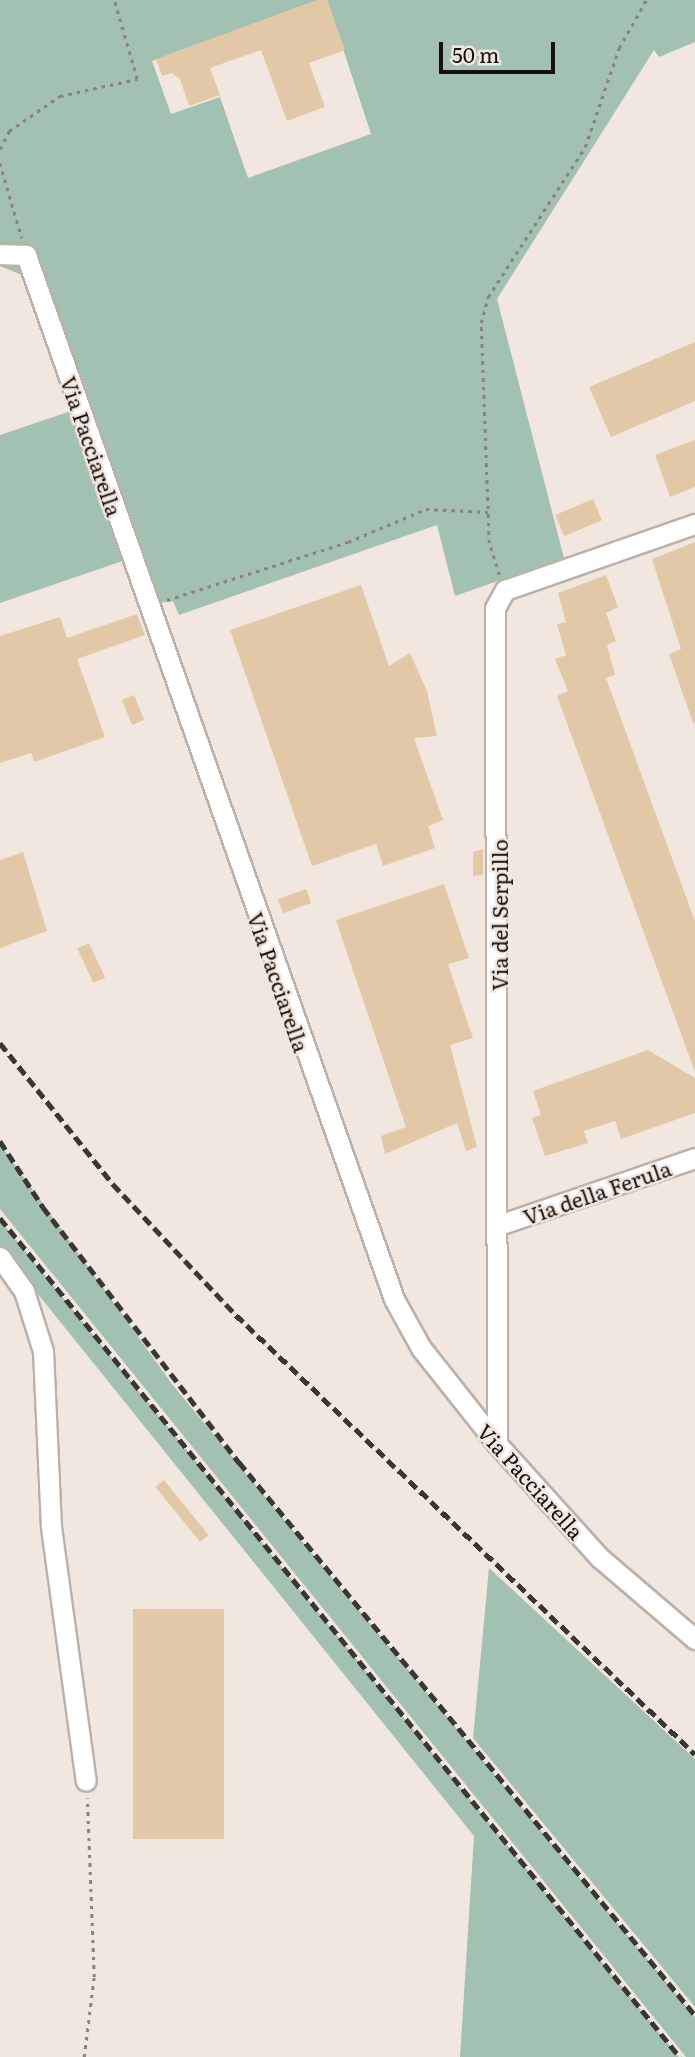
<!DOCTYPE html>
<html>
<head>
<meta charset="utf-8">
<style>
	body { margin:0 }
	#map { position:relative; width:695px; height:2057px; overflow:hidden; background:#f2e7df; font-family:Literata,serif }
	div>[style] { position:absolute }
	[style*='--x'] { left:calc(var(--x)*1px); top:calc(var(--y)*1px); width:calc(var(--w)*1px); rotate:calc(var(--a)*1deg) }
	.green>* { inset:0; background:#a3c1b1 }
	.building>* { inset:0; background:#e3c8a7; transform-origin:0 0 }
	.path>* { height:2.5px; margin-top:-1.25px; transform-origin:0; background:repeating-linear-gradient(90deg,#89827d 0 3.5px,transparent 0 8.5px) }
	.roads { filter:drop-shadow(2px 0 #bcb1aa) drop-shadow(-2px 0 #bcb1aa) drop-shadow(0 2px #bcb1aa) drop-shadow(0 -2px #bcb1aa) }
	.minor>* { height:19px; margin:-9.5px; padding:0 9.5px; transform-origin:9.5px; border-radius:9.5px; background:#fff }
	.rail>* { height:4.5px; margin-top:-2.25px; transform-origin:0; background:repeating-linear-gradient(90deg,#3b3632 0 10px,transparent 0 15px) }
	span { translate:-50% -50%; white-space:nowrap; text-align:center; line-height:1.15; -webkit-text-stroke:5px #f2e7df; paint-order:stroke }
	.street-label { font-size:21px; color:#14110e }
	.scale { position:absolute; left:439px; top:42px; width:116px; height:32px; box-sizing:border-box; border:4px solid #14110e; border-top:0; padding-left:9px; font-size:21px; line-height:24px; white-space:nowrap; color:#14110e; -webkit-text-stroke:5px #f2e7df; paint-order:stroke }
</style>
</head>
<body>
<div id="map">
	<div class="green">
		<div style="clip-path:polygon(0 0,318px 0,152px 61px,171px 114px,220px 97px,248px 178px,371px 134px,327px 0,695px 0,695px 42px,659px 57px,654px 50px,497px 299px,564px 558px,455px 596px,437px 525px,179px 615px,173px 601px,158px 603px,140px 555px,0 603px,0 435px,71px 411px,27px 277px,0 266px)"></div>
		<div style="clip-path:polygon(0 1144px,172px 1384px,695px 2017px,695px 2057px,686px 2057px,0 1209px)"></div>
		<div style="clip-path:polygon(0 1220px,679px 2057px,460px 2057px,474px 1836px,0 1247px)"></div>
		<div style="clip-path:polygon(489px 1568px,695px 1759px,695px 2007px,473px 1738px)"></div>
	</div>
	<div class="building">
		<div style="clip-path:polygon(318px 0,327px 0,345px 50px,309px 63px,325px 107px,287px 121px,261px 50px,210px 68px,220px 95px,189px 106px,180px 79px,172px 73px,162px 76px,156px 59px)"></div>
		<div style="clip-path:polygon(695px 342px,695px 401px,611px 437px,589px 387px)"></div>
		<div style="clip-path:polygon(695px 440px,695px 487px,670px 497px,655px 455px)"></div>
		<div style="left:593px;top:499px;width:23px;height:41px;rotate:67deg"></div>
		<div style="clip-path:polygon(695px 542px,695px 723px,693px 723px,669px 654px,681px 649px,652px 559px)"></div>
		<div style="clip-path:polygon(606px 575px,618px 607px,606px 613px,616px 641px,607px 645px,615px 675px,606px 678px,695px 921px,695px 1072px,557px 696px,568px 691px,555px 659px,566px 655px,557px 624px,566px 622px,558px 593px)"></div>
		<div style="clip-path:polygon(361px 585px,389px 666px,410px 653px,427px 691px,437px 736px,414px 738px,443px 820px,428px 826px,435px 848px,383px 866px,376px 844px,312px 866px,230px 630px)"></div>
		<div style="clip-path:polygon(137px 614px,145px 635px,77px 659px,105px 737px,34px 762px,31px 753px,0 763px,0 636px,60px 617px,67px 638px)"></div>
		<div style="left:134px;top:695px;width:27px;height:13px;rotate:68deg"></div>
		<div style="clip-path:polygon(483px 849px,483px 875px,473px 876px,473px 852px)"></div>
		<div style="clip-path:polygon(23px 852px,47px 931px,0 948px,0 860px)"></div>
		<div style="clip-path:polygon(444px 884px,469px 958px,448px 964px,473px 1038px,450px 1045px,477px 1147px,466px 1151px,457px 1123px,385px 1154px,381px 1136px,406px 1127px,336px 920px)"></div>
		<div style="left:306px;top:889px;width:15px;height:30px;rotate:70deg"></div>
		<div style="left:89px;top:943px;width:38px;height:13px;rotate:65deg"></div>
		<div style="clip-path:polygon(648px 1050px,695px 1078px,695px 1113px,621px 1139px,615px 1121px,584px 1131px,588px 1143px,545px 1156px,532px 1118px,541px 1115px,533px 1091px)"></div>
		<div style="left:164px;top:1480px;width:71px;height:11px;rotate:51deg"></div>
		<div style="left:133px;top:1609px;width:91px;height:230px"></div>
	</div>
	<div class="path">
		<div style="--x:0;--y:149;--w:20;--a:-63"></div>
		<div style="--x:9;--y:131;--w:62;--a:-34.5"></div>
		<div style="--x:60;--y:96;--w:79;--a:-12.4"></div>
		<div style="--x:137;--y:79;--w:82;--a:-106.2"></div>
		<div style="--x:0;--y:163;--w:78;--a:73.7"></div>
		<div style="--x:499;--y:575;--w:34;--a:-107"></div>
		<div style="--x:489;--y:543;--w:220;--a:-92.1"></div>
		<div style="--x:481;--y:323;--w:27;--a:-75"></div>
		<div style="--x:488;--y:297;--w:179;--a:-57.1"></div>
		<div style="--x:585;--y:147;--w:105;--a:-71"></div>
		<div style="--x:619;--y:48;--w:55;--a:-60.6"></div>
		<div style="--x:167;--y:600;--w:190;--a:-17.8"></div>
		<div style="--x:348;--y:542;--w:85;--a:-22.9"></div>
		<div style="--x:426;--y:509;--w:62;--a:2.8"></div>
		<div style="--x:84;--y:2057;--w:81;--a:-82.9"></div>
		<div style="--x:94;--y:1977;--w:179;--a:-92.2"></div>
	</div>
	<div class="roads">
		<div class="minor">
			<div style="--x:0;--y:254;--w:26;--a:2"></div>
			<div style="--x:26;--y:255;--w:1107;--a:70.58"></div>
			<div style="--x:394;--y:1299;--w:56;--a:61.1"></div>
			<div style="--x:421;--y:1348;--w:122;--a:51.6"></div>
			<div style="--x:497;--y:1444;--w:154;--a:47.9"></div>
			<div style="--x:600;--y:1558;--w:125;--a:40.5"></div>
			<div style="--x:499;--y:1225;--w:207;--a:-18.9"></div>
			<div style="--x:0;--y:1257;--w:42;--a:54.8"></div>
			<div style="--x:24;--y:1291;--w:63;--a:72.4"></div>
			<div style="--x:43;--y:1351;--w:176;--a:87.4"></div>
			<div style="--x:51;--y:1527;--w:256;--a:82.2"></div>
			<div style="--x:497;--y:1444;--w:836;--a:-90.14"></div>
			<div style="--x:495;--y:608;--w:21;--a:-61"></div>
			<div style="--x:505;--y:590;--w:201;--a:-19.2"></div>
		</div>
	</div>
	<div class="rail">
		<div style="--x:0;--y:1043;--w:181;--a:51.3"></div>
		<div style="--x:113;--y:1184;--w:180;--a:46.8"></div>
		<div style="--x:236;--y:1315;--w:635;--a:43.72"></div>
		<div style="--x:0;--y:1141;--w:79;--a:56.9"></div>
		<div style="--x:43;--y:1207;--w:322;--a:52.5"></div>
		<div style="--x:239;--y:1462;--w:717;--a:50.49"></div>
		<div style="--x:0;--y:1218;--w:1080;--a:50.98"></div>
	</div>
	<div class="street-label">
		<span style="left:92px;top:446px;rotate:71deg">Via Pacciarella</span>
		<span style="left:499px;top:915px;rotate:-90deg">Via del Serpillo</span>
		<span style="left:279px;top:982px;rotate:71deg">Via Pacciarella</span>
		<span style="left:597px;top:1192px;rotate:-19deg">Via della Ferula</span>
		<span style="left:531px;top:1481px;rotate:48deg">Via Pacciarella</span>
	</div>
	<div class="scale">50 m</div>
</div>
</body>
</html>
